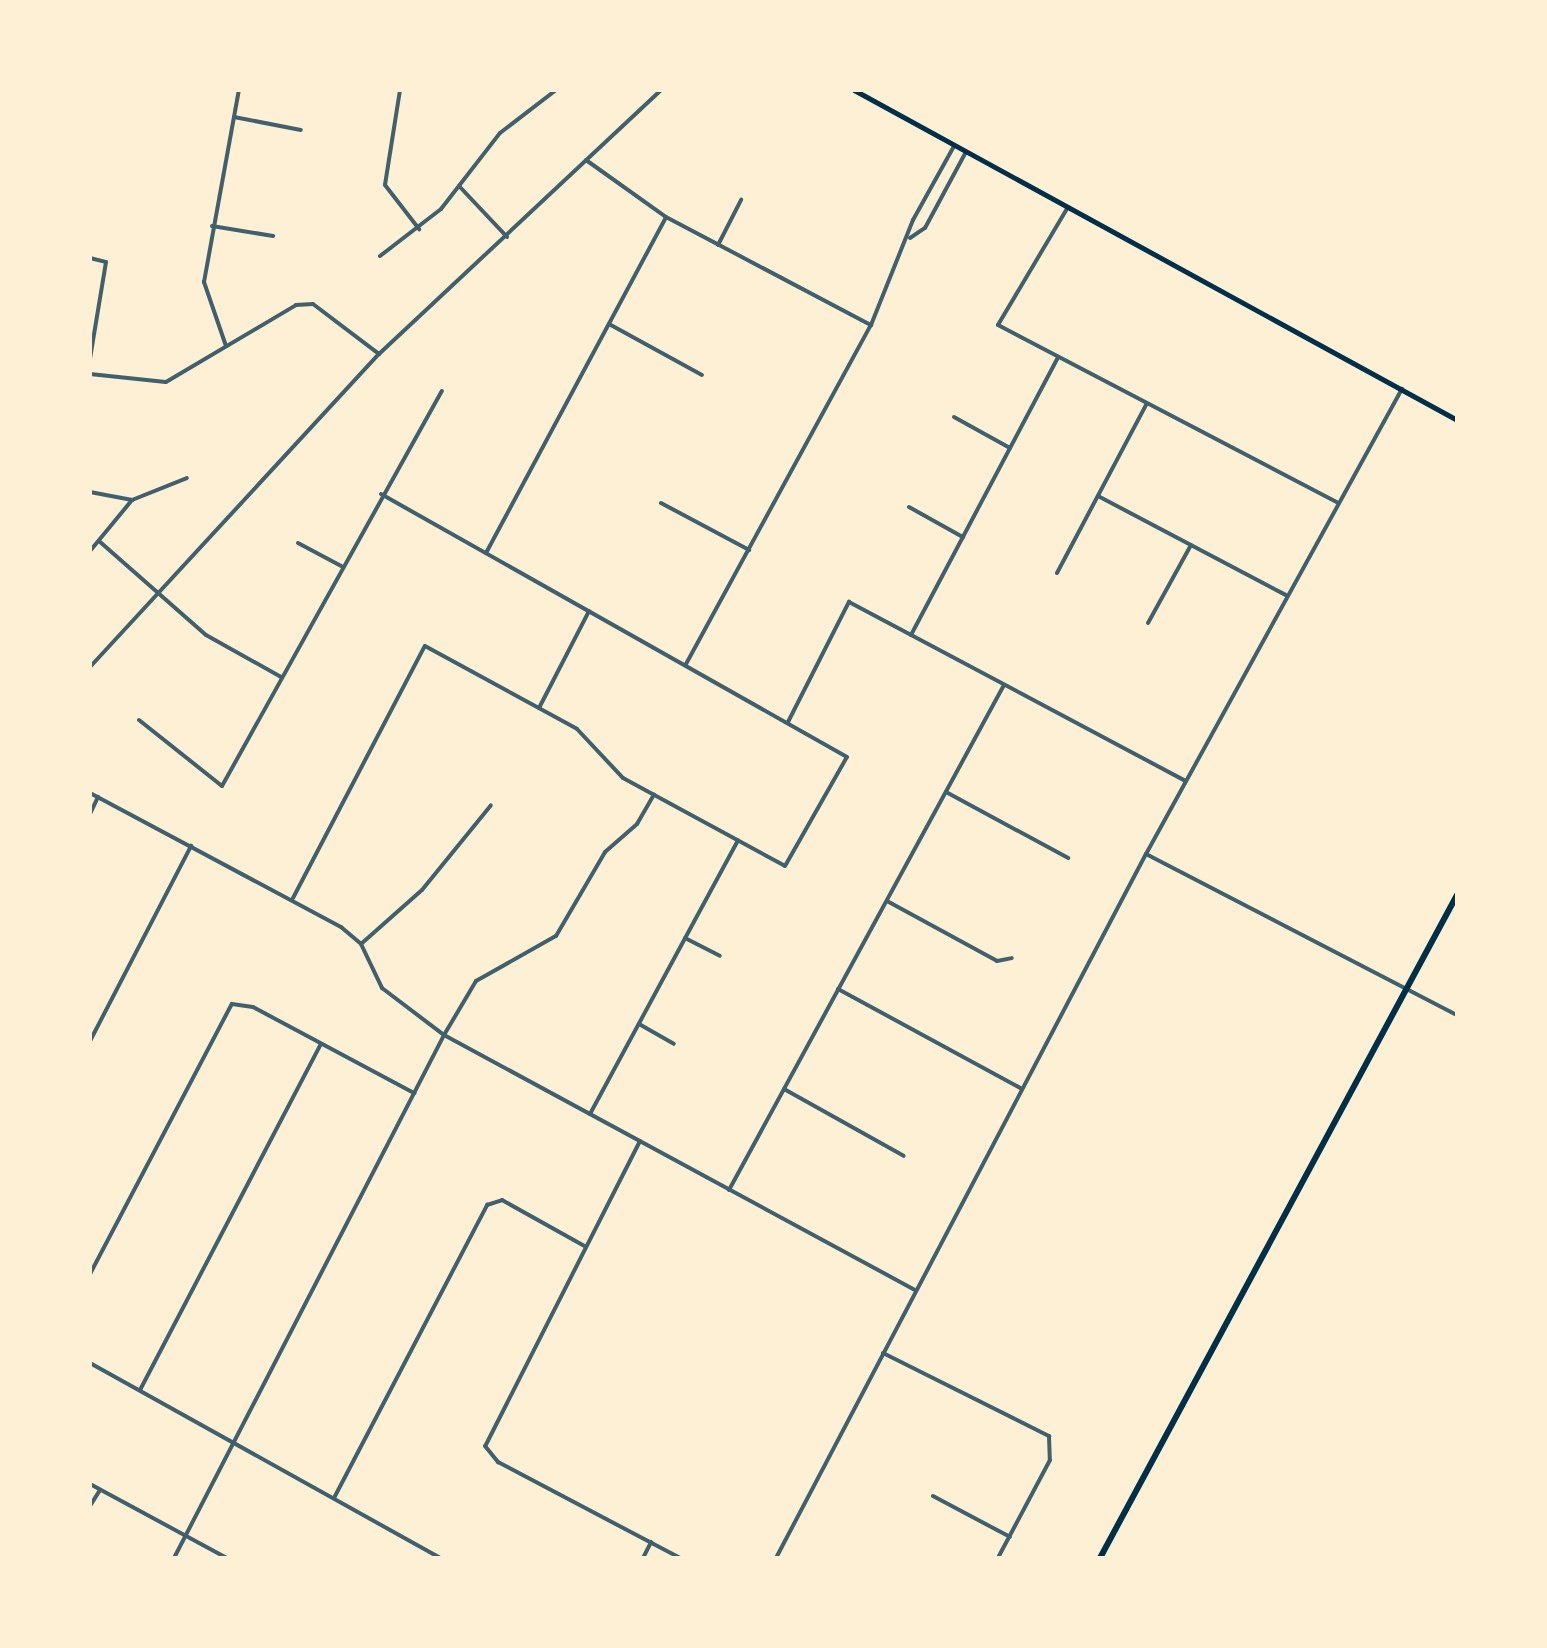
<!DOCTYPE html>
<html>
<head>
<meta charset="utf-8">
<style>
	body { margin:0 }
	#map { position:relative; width:1547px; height:1648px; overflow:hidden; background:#fdf0d5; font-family:"Open Sans",sans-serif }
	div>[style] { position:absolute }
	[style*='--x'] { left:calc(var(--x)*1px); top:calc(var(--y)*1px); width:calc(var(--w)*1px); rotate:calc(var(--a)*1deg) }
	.minor>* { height:4px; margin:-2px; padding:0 2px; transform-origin:2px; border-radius:2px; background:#3f606c }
	.tertiary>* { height:4px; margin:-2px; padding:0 2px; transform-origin:2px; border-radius:2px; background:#3f606c }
	.secondary>* { height:5px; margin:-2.5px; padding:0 2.5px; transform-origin:2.5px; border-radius:2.5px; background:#003049 }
	.trunk>* { height:6px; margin:-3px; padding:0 3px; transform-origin:3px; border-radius:3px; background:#003049 }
	span { translate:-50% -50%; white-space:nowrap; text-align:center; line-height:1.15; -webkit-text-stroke:6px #fdf0d5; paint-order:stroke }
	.frame { position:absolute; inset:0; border:92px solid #fdf0d5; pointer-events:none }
</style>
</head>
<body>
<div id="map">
	<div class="minor">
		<div style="--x:400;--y:90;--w:96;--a:99"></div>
		<div style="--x:385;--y:185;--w:56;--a:52.3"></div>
		<div style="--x:234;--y:117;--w:68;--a:11"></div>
		<div style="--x:586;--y:160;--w:98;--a:35.5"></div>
		<div style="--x:666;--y:217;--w:232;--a:27.8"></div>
		<div style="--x:459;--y:186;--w:70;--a:46.7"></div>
		<div style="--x:1068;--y:207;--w:137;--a:120.7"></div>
		<div style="--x:998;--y:325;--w:382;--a:27.6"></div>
		<div style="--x:212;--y:226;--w:62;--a:9.3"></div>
		<div style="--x:910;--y:238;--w:18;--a:-34"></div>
		<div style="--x:925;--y:228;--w:86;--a:-61.7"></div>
		<div style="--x:718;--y:245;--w:51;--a:-62.9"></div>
		<div style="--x:380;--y:256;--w:77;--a:-37.6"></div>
		<div style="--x:441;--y:209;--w:96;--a:-52.2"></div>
		<div style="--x:500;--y:133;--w:71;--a:-37.5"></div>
		<div style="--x:90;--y:258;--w:16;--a:14"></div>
		<div style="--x:106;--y:262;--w:98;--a:99.4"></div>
		<div style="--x:609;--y:324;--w:106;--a:28.7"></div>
		<div style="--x:226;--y:346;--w:68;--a:-109"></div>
		<div style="--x:204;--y:282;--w:195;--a:-79.7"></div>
		<div style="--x:90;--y:374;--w:76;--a:6"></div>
		<div style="--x:166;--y:382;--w:151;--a:-30.6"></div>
		<div style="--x:296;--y:305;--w:17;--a:-3"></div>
		<div style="--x:313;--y:304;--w:83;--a:37.1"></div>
		<div style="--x:954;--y:417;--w:64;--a:29"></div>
		<div style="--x:90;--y:492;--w:43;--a:10.8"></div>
		<div style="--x:1098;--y:496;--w:212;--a:27.8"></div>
		<div style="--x:661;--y:503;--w:100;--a:28.1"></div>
		<div style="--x:909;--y:507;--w:62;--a:29.1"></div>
		<div style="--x:99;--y:541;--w:142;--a:41.3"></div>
		<div style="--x:206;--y:635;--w:86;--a:29.2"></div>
		<div style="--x:298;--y:543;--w:49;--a:28.1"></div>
		<div style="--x:90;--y:551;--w:66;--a:-50.5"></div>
		<div style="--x:132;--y:500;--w:59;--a:-21.8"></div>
		<div style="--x:486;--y:553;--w:381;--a:-61.8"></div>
		<div style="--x:1057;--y:573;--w:192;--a:-62.1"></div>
		<div style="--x:1148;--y:623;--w:89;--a:-61.1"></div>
		<div style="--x:911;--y:635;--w:314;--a:-62.1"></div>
		<div style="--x:686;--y:664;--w:386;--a:-61.4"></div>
		<div style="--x:871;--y:325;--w:113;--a:-68.2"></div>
		<div style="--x:913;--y:220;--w:85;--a:-61"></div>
		<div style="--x:539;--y:708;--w:109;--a:-62.7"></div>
		<div style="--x:139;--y:720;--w:106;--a:38.5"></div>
		<div style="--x:222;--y:786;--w:452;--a:-60.9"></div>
		<div style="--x:788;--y:722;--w:135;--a:-63.1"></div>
		<div style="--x:849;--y:602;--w:381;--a:28"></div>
		<div style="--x:946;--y:792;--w:139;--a:28.4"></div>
		<div style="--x:90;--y:814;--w:19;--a:-65"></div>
		<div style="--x:1146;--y:854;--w:350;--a:27.4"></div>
		<div style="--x:293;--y:898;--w:284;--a:-62.4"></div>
		<div style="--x:425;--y:646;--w:173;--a:28.6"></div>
		<div style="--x:577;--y:729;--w:67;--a:46.8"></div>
		<div style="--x:623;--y:778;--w:184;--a:28.5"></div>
		<div style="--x:785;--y:866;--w:125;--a:-60.4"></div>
		<div style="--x:847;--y:757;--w:535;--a:-150.56"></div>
		<div style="--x:887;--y:901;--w:125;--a:28.6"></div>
		<div style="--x:997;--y:961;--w:15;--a:-11"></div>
		<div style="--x:685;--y:938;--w:39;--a:27"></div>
		<div style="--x:361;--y:944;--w:81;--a:-41.5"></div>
		<div style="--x:422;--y:890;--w:109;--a:-50.9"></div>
		<div style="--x:838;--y:989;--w:209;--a:28.5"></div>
		<div style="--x:639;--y:1024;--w:40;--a:29.7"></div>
		<div style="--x:444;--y:1035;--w:63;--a:-59.3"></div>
		<div style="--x:476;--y:981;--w:92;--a:-29.4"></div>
		<div style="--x:556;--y:936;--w:97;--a:-59.7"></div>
		<div style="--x:605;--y:852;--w:43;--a:-41.2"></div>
		<div style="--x:637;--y:824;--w:34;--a:-60"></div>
		<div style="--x:90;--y:1041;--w:220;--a:-62.6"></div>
		<div style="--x:784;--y:1089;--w:137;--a:29.2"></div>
		<div style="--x:590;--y:1114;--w:311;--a:-61.6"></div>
		<div style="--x:640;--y:1141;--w:342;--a:116.9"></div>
		<div style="--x:485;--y:1446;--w:21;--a:51"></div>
		<div style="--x:498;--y:1462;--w:206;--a:27.8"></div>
		<div style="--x:729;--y:1190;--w:575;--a:-61.43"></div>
		<div style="--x:90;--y:1274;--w:305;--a:-62.3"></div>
		<div style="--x:232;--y:1004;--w:21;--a:8"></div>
		<div style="--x:253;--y:1007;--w:183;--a:28.1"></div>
		<div style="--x:883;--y:1353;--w:186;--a:26.6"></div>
		<div style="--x:1049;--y:1436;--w:24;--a:88"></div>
		<div style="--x:1050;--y:1460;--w:111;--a:118"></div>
		<div style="--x:90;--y:1363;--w:402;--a:29.1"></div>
		<div style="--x:140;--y:1390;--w:390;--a:-62.4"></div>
		<div style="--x:90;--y:1484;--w:156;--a:28.4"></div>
		<div style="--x:933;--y:1496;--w:87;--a:28"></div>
		<div style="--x:334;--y:1498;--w:331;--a:-62.4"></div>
		<div style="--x:487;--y:1205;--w:16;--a:-18"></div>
		<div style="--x:502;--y:1200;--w:96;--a:29.2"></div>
		<div style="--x:90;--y:1506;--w:19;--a:-58"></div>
		<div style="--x:643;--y:1558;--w:18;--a:-63"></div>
	</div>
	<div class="tertiary">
		<div style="--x:90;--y:667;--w:426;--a:-47.3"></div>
		<div style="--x:379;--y:354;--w:386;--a:-43.1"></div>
		<div style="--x:90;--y:793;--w:285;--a:28.1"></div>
		<div style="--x:341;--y:927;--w:26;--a:40"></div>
		<div style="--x:361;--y:944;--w:49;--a:64.5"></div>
		<div style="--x:382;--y:988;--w:78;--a:37.2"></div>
		<div style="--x:444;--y:1035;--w:536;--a:28.43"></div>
		<div style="--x:174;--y:1558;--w:589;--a:-62.69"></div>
		<div style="--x:776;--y:1558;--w:795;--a:-62.28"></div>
		<div style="--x:1146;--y:854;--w:531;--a:-61.17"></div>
	</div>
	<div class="secondary">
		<div style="--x:854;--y:90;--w:687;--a:28.69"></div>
	</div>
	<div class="trunk">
		<div style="--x:1100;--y:1558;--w:753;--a:-61.7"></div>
	</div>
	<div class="frame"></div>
</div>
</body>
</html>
